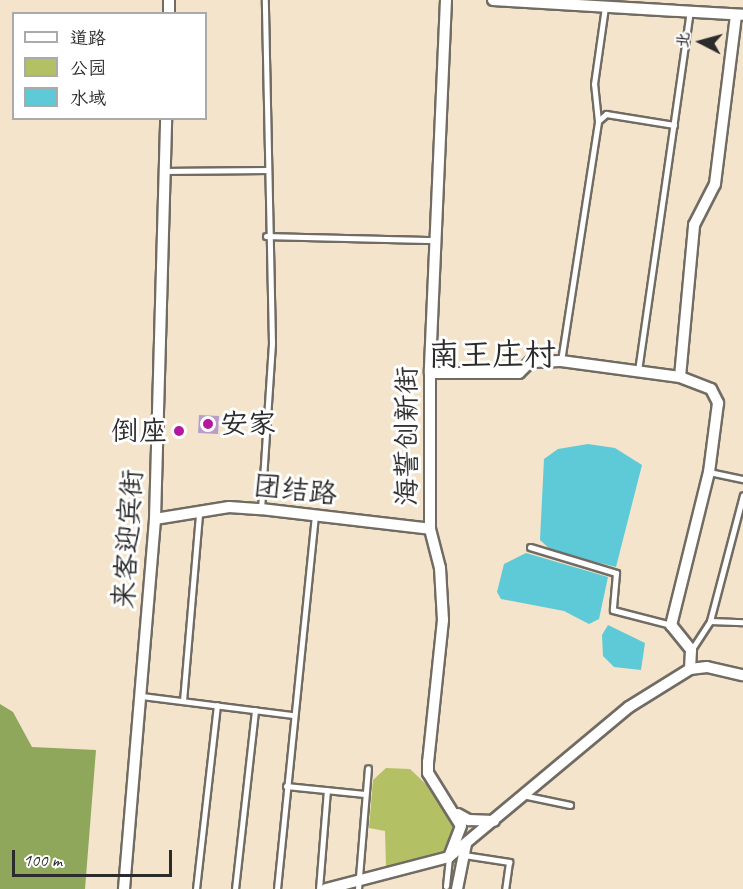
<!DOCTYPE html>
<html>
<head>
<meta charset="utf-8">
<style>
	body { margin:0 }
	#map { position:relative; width:743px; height:889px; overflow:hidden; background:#f3e4cb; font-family:Caveat,"LXGW WenKai TC",sans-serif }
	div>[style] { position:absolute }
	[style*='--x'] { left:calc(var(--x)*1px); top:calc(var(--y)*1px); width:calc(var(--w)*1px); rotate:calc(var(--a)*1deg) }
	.green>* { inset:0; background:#b3c164 }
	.forest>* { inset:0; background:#8ea75a }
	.water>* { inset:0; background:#5ec9d7 }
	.building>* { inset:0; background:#b79dc9; transform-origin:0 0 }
	.roads { filter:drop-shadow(2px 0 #716c63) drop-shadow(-2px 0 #716c63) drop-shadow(0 2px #716c63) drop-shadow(0 -2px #716c63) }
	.service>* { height:5px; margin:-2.5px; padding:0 2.5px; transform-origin:2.5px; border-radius:2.5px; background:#fff }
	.minor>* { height:10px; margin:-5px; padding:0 5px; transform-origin:5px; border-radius:5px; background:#fff }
	.dots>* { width:16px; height:16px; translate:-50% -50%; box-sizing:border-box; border:3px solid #fff; border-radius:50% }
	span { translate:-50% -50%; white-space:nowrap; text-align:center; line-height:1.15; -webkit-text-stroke:6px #fff; paint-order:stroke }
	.poi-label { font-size:28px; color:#2b2b2b }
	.left { translate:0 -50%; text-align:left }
	.right { translate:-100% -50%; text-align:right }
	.street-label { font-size:28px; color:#2b2b2b }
	.quarter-label { font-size:32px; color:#2b2b2b }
	.legend { position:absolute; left:12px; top:12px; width:195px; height:108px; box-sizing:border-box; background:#fff; border:2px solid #aaa; margin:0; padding:8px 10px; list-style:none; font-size:18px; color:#2b2b2b }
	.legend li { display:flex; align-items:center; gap:12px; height:30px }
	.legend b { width:30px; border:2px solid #aaa }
	.north { position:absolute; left:671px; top:12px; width:60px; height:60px; -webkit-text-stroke:4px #fff; paint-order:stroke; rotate:276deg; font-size:16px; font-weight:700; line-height:24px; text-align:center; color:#2b2b2b }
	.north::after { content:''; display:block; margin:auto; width:21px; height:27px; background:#2b2b2b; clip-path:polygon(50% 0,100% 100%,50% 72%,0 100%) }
	.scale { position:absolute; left:12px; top:850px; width:160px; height:27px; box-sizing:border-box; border:3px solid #2b2b2b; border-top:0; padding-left:8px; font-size:18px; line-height:21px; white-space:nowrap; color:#2b2b2b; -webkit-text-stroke:4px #fff; paint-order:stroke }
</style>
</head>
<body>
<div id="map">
	<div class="green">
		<div style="clip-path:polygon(386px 768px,410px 769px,430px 788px,452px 821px,453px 839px,446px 850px,386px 867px,385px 831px,369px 828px,373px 780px)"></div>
	</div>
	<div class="forest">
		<div style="clip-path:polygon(0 704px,13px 712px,32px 747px,96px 750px,85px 889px,0 889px)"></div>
	</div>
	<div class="water">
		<div style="clip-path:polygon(588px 444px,615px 448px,642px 465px,616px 567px,552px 551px,540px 540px,544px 459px,558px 449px)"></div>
		<div style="clip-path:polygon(526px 553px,608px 577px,599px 619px,589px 624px,564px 611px,501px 599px,497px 592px,504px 564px)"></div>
		<div style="clip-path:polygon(608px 625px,645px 643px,641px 670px,614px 667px,603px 656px,602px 635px)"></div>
	</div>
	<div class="building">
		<div style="left:199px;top:415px;width:20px;height:18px;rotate:3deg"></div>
	</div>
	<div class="roads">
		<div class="service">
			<div style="--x:598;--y:121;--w:11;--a:-41"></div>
			<div style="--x:606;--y:114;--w:69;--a:9.2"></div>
			<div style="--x:164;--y:171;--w:102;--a:-0.6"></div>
			<div style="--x:266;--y:236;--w:169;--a:1.4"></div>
			<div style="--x:561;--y:361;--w:243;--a:-81.2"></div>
			<div style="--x:598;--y:121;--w:37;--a:-96"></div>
			<div style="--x:594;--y:84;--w:78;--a:-81.9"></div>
			<div style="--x:638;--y:371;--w:363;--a:-81.8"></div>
			<div style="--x:709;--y:472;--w:35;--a:12"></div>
			<div style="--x:261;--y:509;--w:166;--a:-86.2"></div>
			<div style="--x:272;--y:343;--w:343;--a:-91.2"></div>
			<div style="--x:530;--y:547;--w:90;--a:16.8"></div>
			<div style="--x:616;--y:573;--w:37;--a:95"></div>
			<div style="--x:613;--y:610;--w:60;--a:14.5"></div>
			<div style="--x:710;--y:621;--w:33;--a:2"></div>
			<div style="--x:692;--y:649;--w:33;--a:-57"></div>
			<div style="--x:710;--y:621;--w:130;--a:-75.3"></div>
			<div style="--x:142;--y:696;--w:152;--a:7.2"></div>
			<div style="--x:183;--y:701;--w:187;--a:-85.1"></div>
			<div style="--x:286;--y:786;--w:79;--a:5.8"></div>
			<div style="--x:527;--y:796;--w:44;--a:11.8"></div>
			<div style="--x:464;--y:855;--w:46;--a:8.8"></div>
			<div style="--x:509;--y:862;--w:27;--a:98"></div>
			<div style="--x:446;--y:886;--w:29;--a:-84"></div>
			<div style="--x:196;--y:889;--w:185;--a:-83.5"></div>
			<div style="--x:235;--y:889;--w:180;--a:-83.6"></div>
			<div style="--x:277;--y:889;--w:375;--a:-84.2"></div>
			<div style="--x:319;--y:889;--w:99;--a:-85.4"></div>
			<div style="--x:358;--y:889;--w:121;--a:-85.3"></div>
		</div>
		<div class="minor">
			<div style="--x:446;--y:0;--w:373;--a:92.5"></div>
			<div style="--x:430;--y:373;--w:156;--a:90"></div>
			<div style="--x:430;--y:529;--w:40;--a:75.6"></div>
			<div style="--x:440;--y:568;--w:52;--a:86.7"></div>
			<div style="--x:443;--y:620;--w:143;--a:96"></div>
			<div style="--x:428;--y:762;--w:11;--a:90"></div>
			<div style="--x:428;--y:773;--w:62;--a:58.1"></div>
			<div style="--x:461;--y:826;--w:33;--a:111"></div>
			<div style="--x:493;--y:0;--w:250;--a:3.4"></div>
			<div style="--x:169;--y:14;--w:14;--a:-90"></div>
			<div style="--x:430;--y:373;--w:89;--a:0"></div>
			<div style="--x:519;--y:373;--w:16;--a:-45"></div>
			<div style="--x:530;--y:362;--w:31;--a:-2"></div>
			<div style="--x:561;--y:361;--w:120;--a:7.7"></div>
			<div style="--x:680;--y:377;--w:33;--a:21"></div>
			<div style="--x:711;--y:389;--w:16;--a:63"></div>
			<div style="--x:718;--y:403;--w:70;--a:97.4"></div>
			<div style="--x:709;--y:472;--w:158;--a:103.9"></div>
			<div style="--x:671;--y:625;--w:32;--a:51"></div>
			<div style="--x:691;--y:650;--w:19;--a:93"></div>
			<div style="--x:680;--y:377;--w:153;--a:-84.7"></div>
			<div style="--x:694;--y:225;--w:46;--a:-62.9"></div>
			<div style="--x:715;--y:184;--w:170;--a:-82.9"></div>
			<div style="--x:155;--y:519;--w:75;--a:-9.2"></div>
			<div style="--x:229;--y:507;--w:32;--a:4"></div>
			<div style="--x:261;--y:509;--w:170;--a:6.7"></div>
			<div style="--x:458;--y:814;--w:13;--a:29"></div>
			<div style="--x:469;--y:820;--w:25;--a:2"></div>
			<div style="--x:124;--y:889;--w:371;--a:-85.2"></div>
			<div style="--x:155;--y:519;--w:401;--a:-88.4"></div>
			<div style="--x:326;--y:889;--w:127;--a:-14.6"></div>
			<div style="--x:449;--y:857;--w:234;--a:-39.8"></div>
			<div style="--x:629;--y:707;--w:72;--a:-31.9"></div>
			<div style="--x:690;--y:669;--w:17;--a:-7"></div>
			<div style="--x:707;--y:667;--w:37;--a:13"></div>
			<div style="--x:457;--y:889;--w:46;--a:-78.7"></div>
		</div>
	</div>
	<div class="dots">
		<div style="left:208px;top:424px;background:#b5179e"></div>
		<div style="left:179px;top:431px;background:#b5179e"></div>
	</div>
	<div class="poi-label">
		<span class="left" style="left:220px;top:424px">安家</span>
		<span class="right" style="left:167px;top:431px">倒座</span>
	</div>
	<div class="street-label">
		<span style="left:407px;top:436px;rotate:-90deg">海誓创新街</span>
		<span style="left:295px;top:490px;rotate:6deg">团结路</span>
		<span style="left:128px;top:539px;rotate:-86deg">来客迎宾街</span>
	</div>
	<div class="quarter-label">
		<span style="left:492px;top:355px">南王庄村</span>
	</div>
	<ul class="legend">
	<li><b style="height:8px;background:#fff"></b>道路</li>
	<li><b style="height:16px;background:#b3c164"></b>公园</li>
	<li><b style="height:16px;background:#5ec9d7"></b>水域</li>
	</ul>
	<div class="north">北</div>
	<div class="scale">100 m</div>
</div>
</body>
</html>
